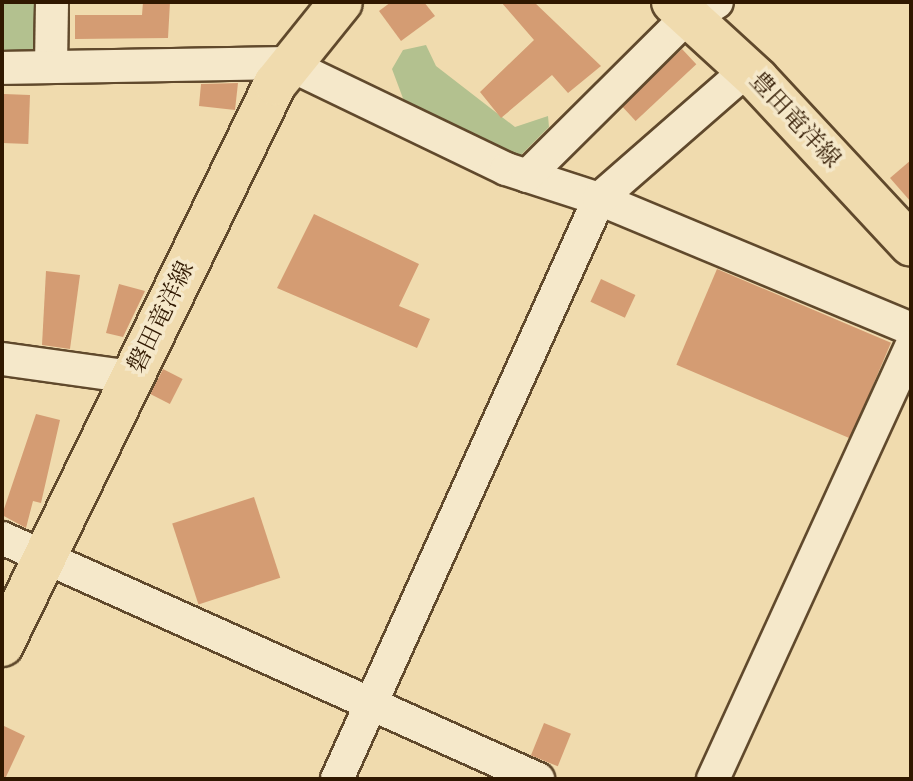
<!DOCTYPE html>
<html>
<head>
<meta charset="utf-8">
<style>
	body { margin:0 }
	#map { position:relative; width:913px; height:781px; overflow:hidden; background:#f0dbae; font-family:"IM FELL Double Pica","Noto Serif JP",serif }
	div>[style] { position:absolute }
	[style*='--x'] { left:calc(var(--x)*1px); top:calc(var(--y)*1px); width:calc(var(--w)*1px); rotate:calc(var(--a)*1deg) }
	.green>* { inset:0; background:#b3c18f; transform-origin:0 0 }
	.building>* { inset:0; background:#d49c73; transform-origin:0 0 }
	.roads { filter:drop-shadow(2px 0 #60492c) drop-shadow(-2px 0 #60492c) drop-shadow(0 2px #60492c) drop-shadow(0 -2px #60492c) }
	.minor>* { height:32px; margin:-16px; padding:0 16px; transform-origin:16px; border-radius:16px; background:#f5e8ca }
	.major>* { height:42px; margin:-21px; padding:0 21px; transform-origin:21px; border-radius:21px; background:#f0dbae }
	span { translate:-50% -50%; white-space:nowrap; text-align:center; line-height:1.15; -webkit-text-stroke:7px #f5e8ca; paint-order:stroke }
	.street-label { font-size:24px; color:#301800 }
	.frame { position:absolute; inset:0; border:4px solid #301800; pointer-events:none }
</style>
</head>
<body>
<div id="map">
	<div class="green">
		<div style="left:2px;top:2px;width:50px;height:52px"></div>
		<div style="clip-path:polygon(426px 45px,436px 66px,515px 127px,548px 116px,549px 127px,517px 159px,404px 101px,392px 69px,403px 50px)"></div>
	</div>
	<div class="building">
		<div style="clip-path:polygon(143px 2px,170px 2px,168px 38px,75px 39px,75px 15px,142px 15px)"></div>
		<div style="clip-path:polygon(391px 2px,424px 2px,435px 16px,401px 41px,379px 11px)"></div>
		<div style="clip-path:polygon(501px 2px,534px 2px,601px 66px,568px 93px,552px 75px,501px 118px,480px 92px,534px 40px)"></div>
		<div style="left:682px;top:49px;width:21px;height:83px;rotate:47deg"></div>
		<div style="clip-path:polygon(238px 83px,235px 110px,199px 106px,201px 84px)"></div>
		<div style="left:4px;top:94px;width:26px;height:49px;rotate:2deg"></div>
		<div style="clip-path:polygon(911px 160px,911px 202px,890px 178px)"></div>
		<div style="clip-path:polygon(314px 214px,419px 264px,399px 306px,430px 319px,417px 348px,277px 288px)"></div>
		<div style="left:717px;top:269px;width:189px;height:104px;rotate:23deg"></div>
		<div style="clip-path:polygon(46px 271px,80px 275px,70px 349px,42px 345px)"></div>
		<div style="left:601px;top:279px;width:38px;height:25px;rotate:25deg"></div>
		<div style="clip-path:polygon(119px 284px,145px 291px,123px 337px,106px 333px)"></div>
		<div style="left:163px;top:369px;width:22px;height:28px;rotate:27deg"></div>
		<div style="clip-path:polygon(36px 414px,60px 420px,41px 503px,33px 501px,26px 528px,2px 515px)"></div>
		<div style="left:254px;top:497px;width:85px;height:86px;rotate:72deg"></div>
		<div style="left:544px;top:723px;width:29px;height:35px;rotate:22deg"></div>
		<div style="clip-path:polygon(2px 725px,25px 736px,5px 779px,2px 779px)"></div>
	</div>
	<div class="roads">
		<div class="minor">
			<div style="--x:51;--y:66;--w:64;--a:-89.1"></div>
			<div style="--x:2;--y:68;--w:284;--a:-1"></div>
			<div style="--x:286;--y:63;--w:244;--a:25.7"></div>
			<div style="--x:506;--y:169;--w:98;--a:17.9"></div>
			<div style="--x:599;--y:199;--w:338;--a:22.6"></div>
			<div style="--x:527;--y:176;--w:211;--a:-44.8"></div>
			<div style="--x:677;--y:27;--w:47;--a:-32"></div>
			<div style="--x:2;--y:359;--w:130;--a:7.9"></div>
			<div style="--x:2;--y:538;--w:588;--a:24.21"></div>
			<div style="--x:337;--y:779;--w:636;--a:-65.69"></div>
			<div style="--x:599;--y:199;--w:196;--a:-41.1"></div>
			<div style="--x:713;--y:779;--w:475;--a:-65.4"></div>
		</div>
		<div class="major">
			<div style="--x:673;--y:2;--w:114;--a:42.5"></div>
			<div style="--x:757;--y:79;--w:226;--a:47.1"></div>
			<div style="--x:2;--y:645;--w:624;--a:-64.05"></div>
			<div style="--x:275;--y:84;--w:105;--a:-51.2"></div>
		</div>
	</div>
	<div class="street-label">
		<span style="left:795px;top:120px;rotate:47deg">豊田竜洋線</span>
		<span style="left:161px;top:317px;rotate:-64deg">磐田竜洋線</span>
	</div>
	<div class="frame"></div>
</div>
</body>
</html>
